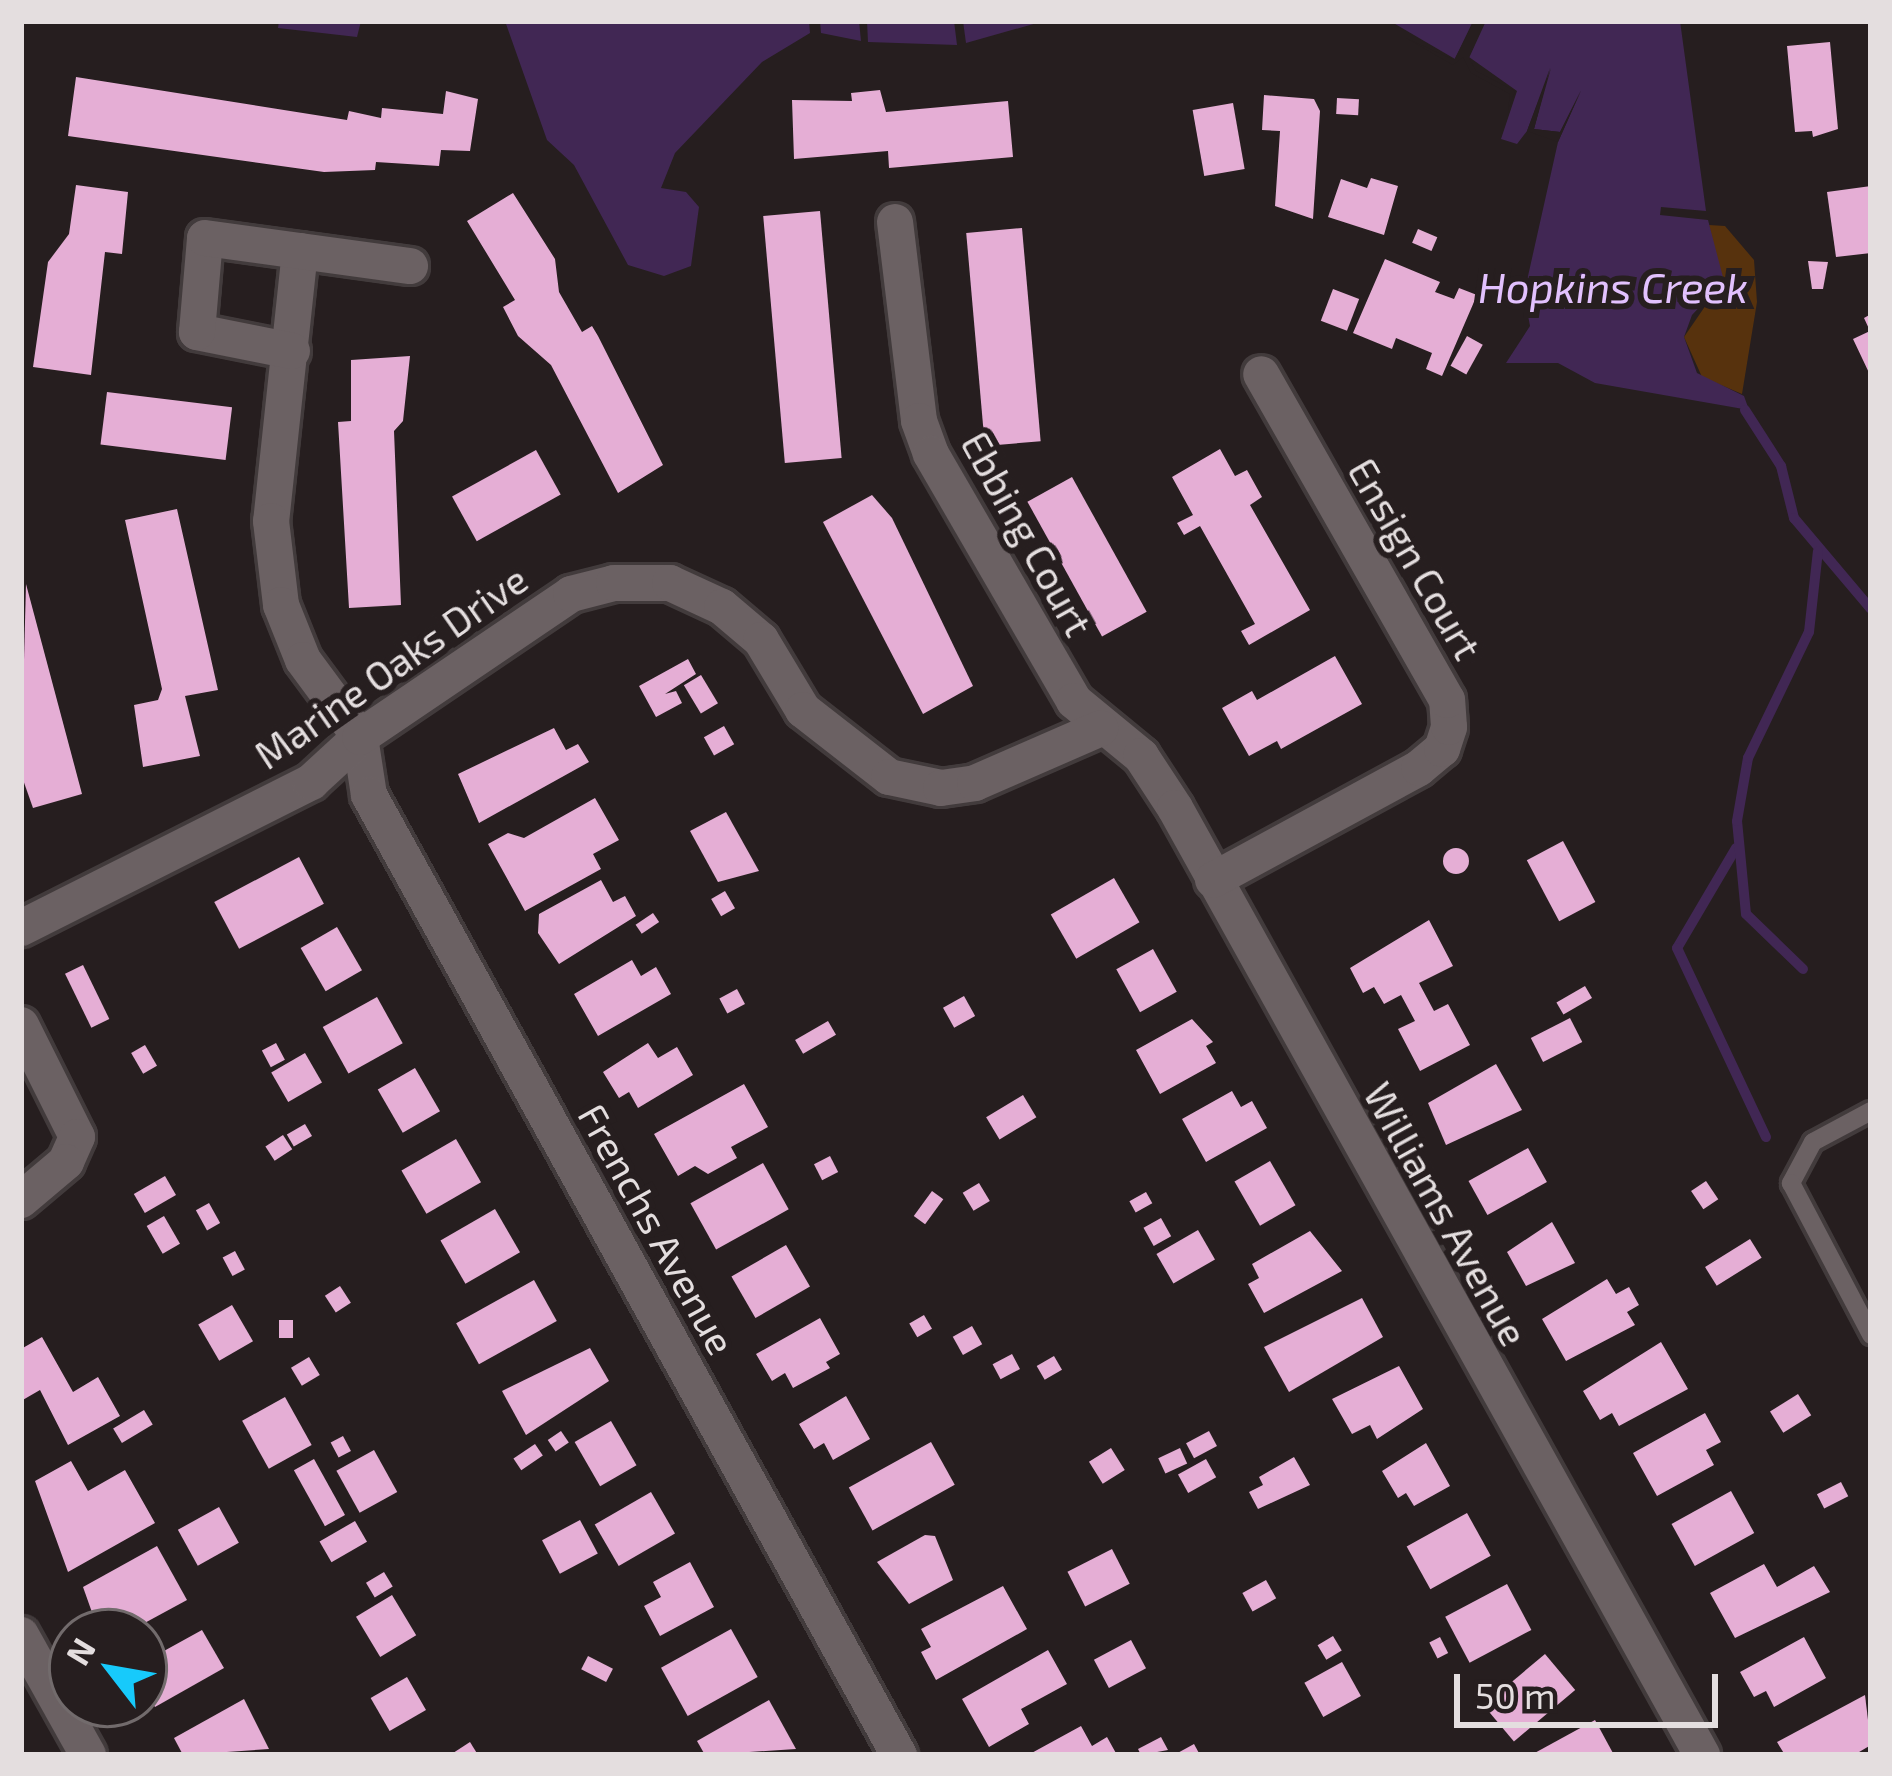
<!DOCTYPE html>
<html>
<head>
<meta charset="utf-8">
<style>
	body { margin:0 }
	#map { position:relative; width:1892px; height:1776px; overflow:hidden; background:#261e1f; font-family:"Exo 2",sans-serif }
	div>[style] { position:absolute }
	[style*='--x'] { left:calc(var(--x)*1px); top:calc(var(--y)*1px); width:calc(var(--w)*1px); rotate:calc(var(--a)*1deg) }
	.green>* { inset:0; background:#57320d }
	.water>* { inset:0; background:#412754 }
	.pier>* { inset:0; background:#261e1f }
	.stream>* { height:10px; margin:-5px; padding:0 5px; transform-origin:5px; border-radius:5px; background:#412754 }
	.building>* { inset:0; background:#e5aed5; transform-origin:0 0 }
	.round { border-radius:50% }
	.roads { filter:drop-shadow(3px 0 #423b3c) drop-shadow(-3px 0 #423b3c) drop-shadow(0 3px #423b3c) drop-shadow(0 -3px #423b3c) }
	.service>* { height:18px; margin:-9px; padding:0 9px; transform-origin:9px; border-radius:9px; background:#6b6163 }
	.minor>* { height:36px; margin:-18px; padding:0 18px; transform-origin:18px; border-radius:18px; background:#6b6163 }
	span { translate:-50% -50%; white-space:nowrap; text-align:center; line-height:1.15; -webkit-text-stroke:12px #261e1f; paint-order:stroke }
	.street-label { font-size:39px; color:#e4dedf }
	.water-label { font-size:42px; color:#e2c1fe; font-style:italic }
	.frame { position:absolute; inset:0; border:24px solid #e4dedf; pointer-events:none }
	.north { position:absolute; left:48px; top:1608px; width:120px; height:120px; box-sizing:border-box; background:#261e1f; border:3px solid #726b6c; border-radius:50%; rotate:301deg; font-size:33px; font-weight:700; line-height:48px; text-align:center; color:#e4dedf }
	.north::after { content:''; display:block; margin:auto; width:42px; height:54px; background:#17cafb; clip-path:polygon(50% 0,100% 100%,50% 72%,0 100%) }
	.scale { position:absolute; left:1454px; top:1674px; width:264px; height:54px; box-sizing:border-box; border:6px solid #e4dedf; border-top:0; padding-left:15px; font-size:36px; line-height:42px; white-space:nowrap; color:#e4dedf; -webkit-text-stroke:9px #261e1f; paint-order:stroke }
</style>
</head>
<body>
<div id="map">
	<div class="green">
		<div style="clip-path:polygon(1709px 225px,1725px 226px,1754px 260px,1757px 302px,1742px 394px,1702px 377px,1684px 337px,1708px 302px,1716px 261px)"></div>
	</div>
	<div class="water">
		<div style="clip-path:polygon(279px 21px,361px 21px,357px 37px,278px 28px)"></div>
		<div style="clip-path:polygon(505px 21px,809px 21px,810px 33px,762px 62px,675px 153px,661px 188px,686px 192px,699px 207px,691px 266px,664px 276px,628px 265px,574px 165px,547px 140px)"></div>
		<div style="clip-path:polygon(820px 21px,859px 21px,861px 41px,821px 33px)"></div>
		<div style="clip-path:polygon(867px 21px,954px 21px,957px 45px,868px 42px)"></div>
		<div style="clip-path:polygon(963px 21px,1044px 21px,966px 43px)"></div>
		<div style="clip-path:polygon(1390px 21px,1473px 21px,1455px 59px)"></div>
		<div style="clip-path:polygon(1485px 21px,1680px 21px,1706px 211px,1661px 207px,1660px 215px,1708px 220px,1724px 281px,1692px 315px,1684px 337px,1697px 373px,1744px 396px,1749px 410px,1595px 383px,1558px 363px,1506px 363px,1530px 326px,1524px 294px,1558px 142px,1581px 91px,1560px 132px,1534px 129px,1550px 68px,1527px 131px,1517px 144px,1501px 139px,1517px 91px,1469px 57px)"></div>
	</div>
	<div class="pier">
		<div style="clip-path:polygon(1474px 21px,1486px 21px,1469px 58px,1476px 71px,1515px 91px,1508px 110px,1510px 94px,1471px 73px,1463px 57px,1453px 65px,1406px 38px,1454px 60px)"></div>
		<div style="clip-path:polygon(1551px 68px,1534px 129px,1560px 132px,1581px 90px,1558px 142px,1527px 131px)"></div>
	</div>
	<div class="stream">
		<div style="--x:1745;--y:410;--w:67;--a:57.3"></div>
		<div style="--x:1781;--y:466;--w:54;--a:76"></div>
		<div style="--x:1794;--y:518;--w:119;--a:49.8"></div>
		<div style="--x:1736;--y:848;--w:116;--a:120.5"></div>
		<div style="--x:1677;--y:948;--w:209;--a:64.8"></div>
		<div style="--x:1803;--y:969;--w:79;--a:-136"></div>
		<div style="--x:1746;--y:914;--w:93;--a:-95.5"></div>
		<div style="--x:1737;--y:821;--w:64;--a:-80.1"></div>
		<div style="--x:1748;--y:758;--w:140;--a:-64.2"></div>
		<div style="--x:1809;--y:632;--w:81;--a:-83.7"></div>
	</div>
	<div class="building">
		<div style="clip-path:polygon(1830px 42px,1838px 129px,1813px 137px,1812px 131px,1795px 132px,1787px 46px)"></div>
		<div style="clip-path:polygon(76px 77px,347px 120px,349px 111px,381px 118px,382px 108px,443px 114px,446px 91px,478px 99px,470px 151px,441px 150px,439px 166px,376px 162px,375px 170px,324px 172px,68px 136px)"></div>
		<div style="clip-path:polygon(880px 90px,886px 112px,1008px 101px,1013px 157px,889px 168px,888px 151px,794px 159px,792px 100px,852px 101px,851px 93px)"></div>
		<div style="clip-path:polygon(1264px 95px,1314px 99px,1320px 111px,1313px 219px,1275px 206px,1280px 131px,1262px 130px)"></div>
		<div style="left:1337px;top:98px;width:22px;height:16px;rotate:3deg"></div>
		<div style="left:1233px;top:103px;width:67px;height:41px;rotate:80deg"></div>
		<div style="clip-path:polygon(1371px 178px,1398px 186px,1384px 235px,1328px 217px,1341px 179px,1367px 188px)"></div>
		<div style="clip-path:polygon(76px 185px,128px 192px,122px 254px,105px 252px,91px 375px,33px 367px,48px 262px,69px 234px)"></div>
		<div style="clip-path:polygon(1871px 186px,1871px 253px,1836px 257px,1827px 192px)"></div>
		<div style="clip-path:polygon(513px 193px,555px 259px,559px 292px,582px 332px,592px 326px,598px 336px,663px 465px,618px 493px,551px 365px,518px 336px,503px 307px,515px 300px,467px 221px)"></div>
		<div style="left:820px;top:211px;width:248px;height:57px;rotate:85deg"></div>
		<div style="left:1022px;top:228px;width:214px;height:56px;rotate:85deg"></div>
		<div style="left:1418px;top:229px;width:21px;height:15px;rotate:23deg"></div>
		<div style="clip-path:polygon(1385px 259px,1440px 282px,1435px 292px,1454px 299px,1459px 288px,1477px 295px,1442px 376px,1426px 369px,1432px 353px,1396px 338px,1392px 349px,1353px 333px)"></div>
		<div style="clip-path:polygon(1808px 261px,1828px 262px,1823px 289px,1812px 289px)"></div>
		<div style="left:1333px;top:289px;width:28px;height:34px;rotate:21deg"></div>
		<div style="clip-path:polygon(1871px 314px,1871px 377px,1853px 339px,1870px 331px,1864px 318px)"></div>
		<div style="left:1467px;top:336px;width:18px;height:34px;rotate:29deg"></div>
		<div style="clip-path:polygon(410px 356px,403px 421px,394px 431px,401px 605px,349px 608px,338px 422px,351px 421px,351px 360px)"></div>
		<div style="left:107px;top:392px;width:126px;height:53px;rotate:7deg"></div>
		<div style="clip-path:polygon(1220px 449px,1235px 476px,1247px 470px,1262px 497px,1250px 505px,1310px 610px,1249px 645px,1241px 631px,1255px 624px,1200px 526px,1184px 535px,1177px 523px,1193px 515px,1172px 477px)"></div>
		<div style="left:536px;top:450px;width:51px;height:96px;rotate:61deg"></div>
		<div style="left:1072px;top:477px;width:154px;height:51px;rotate:61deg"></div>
		<div style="clip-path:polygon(872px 495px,892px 518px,973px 686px,923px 714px,823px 522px)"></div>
		<div style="clip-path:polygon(177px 509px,218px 690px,185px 696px,200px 756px,143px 767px,134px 705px,158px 700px,162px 689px,125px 520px)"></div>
		<div style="clip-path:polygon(26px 584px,82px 794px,33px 808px,21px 774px)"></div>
		<div style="clip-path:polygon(1335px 656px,1362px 704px,1281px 749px,1277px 741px,1249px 756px,1222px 708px,1252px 691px,1257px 700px)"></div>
		<div style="clip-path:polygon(688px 659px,696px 674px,665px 694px,676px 691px,682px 703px,656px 717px,639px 686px)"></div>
		<div style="left:701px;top:675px;width:33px;height:20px;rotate:59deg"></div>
		<div style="left:724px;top:726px;width:21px;height:23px;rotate:61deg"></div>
		<div style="clip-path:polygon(554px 728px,566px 750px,578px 744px,589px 762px,479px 823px,458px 774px)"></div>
		<div style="clip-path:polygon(595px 798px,619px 840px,593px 854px,601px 869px,525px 911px,488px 844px,508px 833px,524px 838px)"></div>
		<div style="clip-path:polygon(726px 812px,759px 871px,718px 882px,690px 831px)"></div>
		<div style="left:1563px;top:841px;width:69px;height:41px;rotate:62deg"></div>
		<div class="round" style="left:1443px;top:848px;width:26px;height:26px"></div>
		<div style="left:299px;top:857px;width:53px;height:96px;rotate:62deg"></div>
		<div style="left:1114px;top:878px;width:51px;height:73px;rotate:60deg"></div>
		<div style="clip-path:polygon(601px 880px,613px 902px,625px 896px,636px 916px,559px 964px,538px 933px,539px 914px)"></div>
		<div style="left:725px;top:891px;width:20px;height:16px;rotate:60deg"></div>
		<div style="left:653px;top:913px;width:11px;height:21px;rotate:56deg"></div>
		<div style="clip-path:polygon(1429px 920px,1453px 966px,1419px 983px,1434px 1011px,1448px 1004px,1470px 1045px,1420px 1071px,1398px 1029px,1415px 1021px,1401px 995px,1384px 1004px,1374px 987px,1363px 993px,1350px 968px)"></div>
		<div style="left:337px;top:927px;width:50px;height:42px;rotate:60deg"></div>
		<div style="left:1153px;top:949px;width:49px;height:42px;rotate:61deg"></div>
		<div style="clip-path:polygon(632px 960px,641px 976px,656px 967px,671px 994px,598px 1036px,574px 994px)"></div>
		<div style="left:83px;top:965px;width:60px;height:20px;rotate:64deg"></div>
		<div style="left:1585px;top:986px;width:14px;height:33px;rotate:60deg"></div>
		<div style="left:737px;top:989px;width:17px;height:20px;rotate:62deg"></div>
		<div style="left:964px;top:996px;width:23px;height:24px;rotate:61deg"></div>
		<div style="left:377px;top:997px;width:53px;height:62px;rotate:61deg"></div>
		<div style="left:1570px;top:1018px;width:27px;height:44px;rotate:63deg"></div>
		<div style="clip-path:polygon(1192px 1019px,1213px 1042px,1206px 1046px,1216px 1063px,1160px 1094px,1136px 1050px)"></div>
		<div style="left:828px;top:1021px;width:16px;height:38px;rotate:60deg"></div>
		<div style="left:276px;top:1043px;width:19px;height:16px;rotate:62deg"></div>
		<div style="clip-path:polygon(648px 1043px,658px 1058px,677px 1047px,693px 1075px,638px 1108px,629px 1092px,619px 1098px,603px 1072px)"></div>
		<div style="left:145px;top:1045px;width:24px;height:16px;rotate:60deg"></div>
		<div style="left:305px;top:1053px;width:34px;height:39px;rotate:60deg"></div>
		<div style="clip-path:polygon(1496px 1064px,1522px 1110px,1446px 1145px,1428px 1103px)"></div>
		<div style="left:415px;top:1068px;width:50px;height:43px;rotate:60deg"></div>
		<div style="clip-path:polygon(744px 1084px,768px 1127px,731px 1147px,737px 1158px,708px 1174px,695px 1166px,678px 1176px,654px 1134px)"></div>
		<div style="clip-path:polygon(1232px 1091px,1241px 1107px,1252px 1101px,1267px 1128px,1206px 1162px,1182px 1119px)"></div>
		<div style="left:1023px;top:1095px;width:26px;height:43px;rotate:59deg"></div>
		<div style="left:305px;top:1124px;width:14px;height:21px;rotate:60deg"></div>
		<div style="left:283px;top:1135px;width:17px;height:21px;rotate:57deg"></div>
		<div style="left:456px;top:1139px;width:50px;height:63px;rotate:60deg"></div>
		<div style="left:1528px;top:1148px;width:39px;height:68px;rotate:61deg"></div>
		<div style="left:830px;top:1156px;width:18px;height:18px;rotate:63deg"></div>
		<div style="left:1270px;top:1161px;width:51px;height:41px;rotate:60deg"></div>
		<div style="left:763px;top:1163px;width:53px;height:83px;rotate:61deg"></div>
		<div style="left:165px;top:1176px;width:22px;height:36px;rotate:60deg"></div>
		<div style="left:1706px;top:1181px;width:22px;height:18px;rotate:56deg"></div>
		<div style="left:979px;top:1183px;width:21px;height:19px;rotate:59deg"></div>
		<div style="left:932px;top:1191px;width:14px;height:31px;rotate:36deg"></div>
		<div style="left:1146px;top:1192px;width:13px;height:19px;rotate:61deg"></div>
		<div style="left:209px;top:1203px;width:23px;height:15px;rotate:61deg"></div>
		<div style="left:495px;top:1209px;width:50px;height:63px;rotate:60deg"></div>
		<div style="left:164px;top:1216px;width:32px;height:20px;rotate:60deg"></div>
		<div style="left:1161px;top:1218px;width:21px;height:20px;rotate:61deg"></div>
		<div style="clip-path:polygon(1552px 1222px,1575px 1263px,1526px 1286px,1507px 1252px)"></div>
		<div style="left:1198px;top:1230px;width:34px;height:48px;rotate:60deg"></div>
		<div style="clip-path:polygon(1310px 1231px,1342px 1271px,1264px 1313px,1248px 1284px,1259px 1278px,1252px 1264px)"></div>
		<div style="left:1750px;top:1239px;width:22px;height:53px;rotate:58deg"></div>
		<div style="left:786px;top:1245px;width:48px;height:63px;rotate:60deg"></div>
		<div style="left:235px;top:1251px;width:21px;height:14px;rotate:62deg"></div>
		<div style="clip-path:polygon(1607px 1279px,1616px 1294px,1629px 1287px,1639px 1305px,1627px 1312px,1635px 1325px,1566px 1361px,1542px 1319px)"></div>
		<div style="left:534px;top:1280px;width:47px;height:89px;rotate:61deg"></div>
		<div style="left:340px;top:1286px;width:20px;height:18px;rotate:57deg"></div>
		<div style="clip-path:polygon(1362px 1298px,1383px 1337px,1289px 1392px,1264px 1347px)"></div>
		<div style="left:232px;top:1305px;width:42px;height:39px;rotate:60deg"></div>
		<div style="left:924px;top:1315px;width:16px;height:17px;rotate:60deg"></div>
		<div style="clip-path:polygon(820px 1318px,840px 1354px,826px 1362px,830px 1368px,793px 1388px,785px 1373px,772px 1381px,756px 1354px)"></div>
		<div style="left:279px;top:1320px;width:14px;height:18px"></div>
		<div style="left:972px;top:1326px;width:21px;height:22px;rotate:61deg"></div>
		<div style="clip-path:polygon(42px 1337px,73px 1392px,98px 1377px,120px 1416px,68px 1445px,40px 1390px,21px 1401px,21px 1349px)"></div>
		<div style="clip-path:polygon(1661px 1342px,1688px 1389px,1619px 1426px,1612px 1413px,1600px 1420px,1583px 1391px)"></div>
		<div style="clip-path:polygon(590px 1348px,609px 1381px,526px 1435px,502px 1391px)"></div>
		<div style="left:1012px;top:1354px;width:17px;height:22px;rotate:62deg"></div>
		<div style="left:1054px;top:1356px;width:16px;height:20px;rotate:60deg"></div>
		<div style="left:309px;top:1357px;width:21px;height:21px;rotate:59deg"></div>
		<div style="clip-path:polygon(1399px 1366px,1423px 1409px,1377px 1439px,1370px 1425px,1352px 1434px,1332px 1399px)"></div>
		<div style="left:1798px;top:1394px;width:25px;height:33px;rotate:58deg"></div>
		<div style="clip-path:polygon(846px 1396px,870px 1439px,833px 1460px,824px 1443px,814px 1449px,799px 1424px)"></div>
		<div style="left:285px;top:1397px;width:55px;height:49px;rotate:61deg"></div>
		<div style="left:144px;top:1410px;width:17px;height:36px;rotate:59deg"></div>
		<div style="clip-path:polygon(1705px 1413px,1721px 1442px,1706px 1450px,1714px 1465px,1657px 1496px,1633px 1453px)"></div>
		<div style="left:611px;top:1421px;width:51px;height:42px;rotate:60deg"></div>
		<div style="left:561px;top:1431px;width:14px;height:16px;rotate:56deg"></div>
		<div style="left:1209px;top:1431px;width:17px;height:26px;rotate:62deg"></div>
		<div style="left:343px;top:1436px;width:17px;height:14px;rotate:62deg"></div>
		<div style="left:931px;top:1442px;width:49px;height:94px;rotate:61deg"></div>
		<div style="clip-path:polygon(1426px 1443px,1450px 1486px,1414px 1506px,1406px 1493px,1398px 1498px,1382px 1471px)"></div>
		<div style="left:535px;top:1444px;width:14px;height:26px;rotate:56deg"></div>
		<div style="left:1111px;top:1448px;width:26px;height:26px;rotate:58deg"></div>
		<div style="left:1180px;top:1448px;width:17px;height:24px;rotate:65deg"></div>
		<div style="left:374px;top:1450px;width:48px;height:43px;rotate:61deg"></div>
		<div style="clip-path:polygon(1294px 1457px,1310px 1485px,1258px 1509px,1249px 1492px,1263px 1485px,1259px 1477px)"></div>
		<div style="left:314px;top:1459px;width:64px;height:23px;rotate:61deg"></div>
		<div style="left:1206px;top:1459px;width:21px;height:32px;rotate:61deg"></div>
		<div style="clip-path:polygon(71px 1461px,88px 1491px,125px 1470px,155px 1523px,68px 1572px,35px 1481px)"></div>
		<div style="left:1841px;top:1482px;width:16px;height:27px;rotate:63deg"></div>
		<div style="left:1731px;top:1491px;width:48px;height:68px;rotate:61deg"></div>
		<div style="left:651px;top:1492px;width:48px;height:65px;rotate:60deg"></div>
		<div style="left:219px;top:1507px;width:41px;height:47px;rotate:61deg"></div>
		<div style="left:1467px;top:1513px;width:49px;height:69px;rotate:61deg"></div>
		<div style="left:580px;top:1520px;width:38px;height:43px;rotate:62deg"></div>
		<div style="left:355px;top:1521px;width:24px;height:41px;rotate:60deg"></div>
		<div style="clip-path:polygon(925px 1535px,935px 1536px,953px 1580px,909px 1604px,877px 1562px)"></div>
		<div style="clip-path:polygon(157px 1546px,187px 1600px,128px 1632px,99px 1632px,83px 1587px)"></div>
		<div style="left:1112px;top:1549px;width:39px;height:50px;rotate:63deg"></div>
		<div style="clip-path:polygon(690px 1562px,714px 1607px,660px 1636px,644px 1606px,661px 1597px,653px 1582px)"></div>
		<div style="clip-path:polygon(1764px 1564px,1777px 1587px,1814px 1566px,1830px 1592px,1735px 1638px,1710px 1593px)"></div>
		<div style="left:384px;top:1572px;width:17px;height:21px;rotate:59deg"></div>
		<div style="left:1266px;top:1580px;width:21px;height:27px;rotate:61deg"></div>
		<div style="left:1507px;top:1584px;width:52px;height:70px;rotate:62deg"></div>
		<div style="clip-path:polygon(1003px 1586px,1027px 1629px,936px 1680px,921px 1652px,931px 1647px,921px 1629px)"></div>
		<div style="left:392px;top:1595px;width:47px;height:42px;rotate:59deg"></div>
		<div style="left:731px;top:1629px;width:55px;height:80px;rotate:61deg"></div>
		<div style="clip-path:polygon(202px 1630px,224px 1668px,155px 1707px,144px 1689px,144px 1662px)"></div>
		<div style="left:1333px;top:1636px;width:17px;height:18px;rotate:59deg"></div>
		<div style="left:1440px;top:1637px;width:18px;height:12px;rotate:63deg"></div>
		<div style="clip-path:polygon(1804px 1637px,1826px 1678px,1774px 1707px,1766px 1691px,1754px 1697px,1740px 1672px)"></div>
		<div style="left:1131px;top:1640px;width:32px;height:42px;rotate:62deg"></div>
		<div style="clip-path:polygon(1048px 1650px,1067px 1684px,1021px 1709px,1029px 1724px,989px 1747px,962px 1699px)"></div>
		<div style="left:1545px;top:1654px;width:47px;height:80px;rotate:50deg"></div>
		<div style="left:588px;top:1656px;width:28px;height:15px;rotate:27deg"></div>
		<div style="left:1342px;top:1662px;width:39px;height:43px;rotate:61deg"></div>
		<div style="left:407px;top:1677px;width:38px;height:42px;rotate:60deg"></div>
		<div style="clip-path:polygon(1865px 1695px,1871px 1745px,1854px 1755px,1785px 1755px,1777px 1742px)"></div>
		<div style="clip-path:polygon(244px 1699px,269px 1749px,183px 1755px,174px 1738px)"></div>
		<div style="clip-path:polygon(769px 1700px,796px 1749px,705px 1755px,697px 1741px)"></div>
		<div style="clip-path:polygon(1595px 1720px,1614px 1755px,1531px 1755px)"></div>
		<div style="clip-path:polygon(1081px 1726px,1092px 1746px,1107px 1737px,1117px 1755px,1028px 1755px)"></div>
		<div style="clip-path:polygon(1161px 1737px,1168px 1750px,1141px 1755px,1138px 1749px)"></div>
		<div style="clip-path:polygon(470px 1742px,478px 1755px,450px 1755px)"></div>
		<div style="clip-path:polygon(1194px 1744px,1200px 1755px,1174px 1755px)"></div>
	</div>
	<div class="roads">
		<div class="service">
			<div style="--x:1871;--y:1111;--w:66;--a:151.9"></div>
			<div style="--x:1813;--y:1142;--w:47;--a:118.2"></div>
			<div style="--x:1791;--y:1183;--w:172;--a:62.2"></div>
		</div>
		<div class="minor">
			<div style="--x:895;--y:222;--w:200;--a:83.1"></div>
			<div style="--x:919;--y:421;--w:35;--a:70"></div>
			<div style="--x:931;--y:454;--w:285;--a:59.9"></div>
			<div style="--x:1074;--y:701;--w:87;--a:39.4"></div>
			<div style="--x:1141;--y:756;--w:62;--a:56.8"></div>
			<div style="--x:1175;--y:808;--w:1084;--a:60.9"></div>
			<div style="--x:300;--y:251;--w:272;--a:96.1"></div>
			<div style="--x:271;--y:521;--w:85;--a:83.2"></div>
			<div style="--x:281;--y:605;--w:59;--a:68.2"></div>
			<div style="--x:303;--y:660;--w:96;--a:53.5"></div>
			<div style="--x:360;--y:737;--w:59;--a:81.2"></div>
			<div style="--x:369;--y:795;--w:1097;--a:61.1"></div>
			<div style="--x:292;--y:351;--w:97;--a:-168.7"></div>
			<div style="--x:197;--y:332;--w:94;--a:-85.1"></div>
			<div style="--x:205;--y:238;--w:207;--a:7.8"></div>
			<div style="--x:1213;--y:880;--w:234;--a:-28.5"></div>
			<div style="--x:1419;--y:768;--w:30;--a:-40"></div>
			<div style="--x:1442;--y:749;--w:23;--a:-72"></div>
			<div style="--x:1449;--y:727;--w:27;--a:-94"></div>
			<div style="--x:1447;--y:700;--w:375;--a:-119.7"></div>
			<div style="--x:21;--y:928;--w:325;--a:-26.7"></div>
			<div style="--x:311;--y:782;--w:67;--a:-42.6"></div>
			<div style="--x:360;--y:737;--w:255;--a:-34.1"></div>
			<div style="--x:571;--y:594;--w:44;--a:-14.3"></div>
			<div style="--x:614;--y:583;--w:56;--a:0"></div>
			<div style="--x:670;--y:583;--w:57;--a:24.8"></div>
			<div style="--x:722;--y:607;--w:51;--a:40.2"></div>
			<div style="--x:761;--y:640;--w:82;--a:59"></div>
			<div style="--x:803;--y:710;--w:109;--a:37.9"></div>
			<div style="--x:889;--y:777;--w:53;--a:11.9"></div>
			<div style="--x:941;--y:788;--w:34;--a:-8"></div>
			<div style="--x:975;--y:783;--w:137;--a:-23.6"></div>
			<div style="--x:21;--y:1025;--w:125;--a:63.4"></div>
			<div style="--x:77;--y:1137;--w:27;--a:114"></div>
			<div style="--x:66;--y:1162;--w:59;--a:139.8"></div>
			<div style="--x:21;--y:1635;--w:137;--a:60.8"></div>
		</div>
	</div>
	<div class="street-label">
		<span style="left:1027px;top:534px;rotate:61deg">Ebbing Court</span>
		<span style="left:1415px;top:559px;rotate:60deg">Ensign Court</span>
		<span style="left:391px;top:667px;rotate:-35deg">Marine Oaks Drive</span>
		<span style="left:1446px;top:1214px;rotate:61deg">Williams Avenue</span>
		<span style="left:657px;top:1229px;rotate:61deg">Frenchs Avenue</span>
	</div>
	<div class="water-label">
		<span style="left:1613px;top:286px">Hopkins Creek</span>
	</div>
	<div class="frame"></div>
	<div class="north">N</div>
	<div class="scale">50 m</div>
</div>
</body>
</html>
